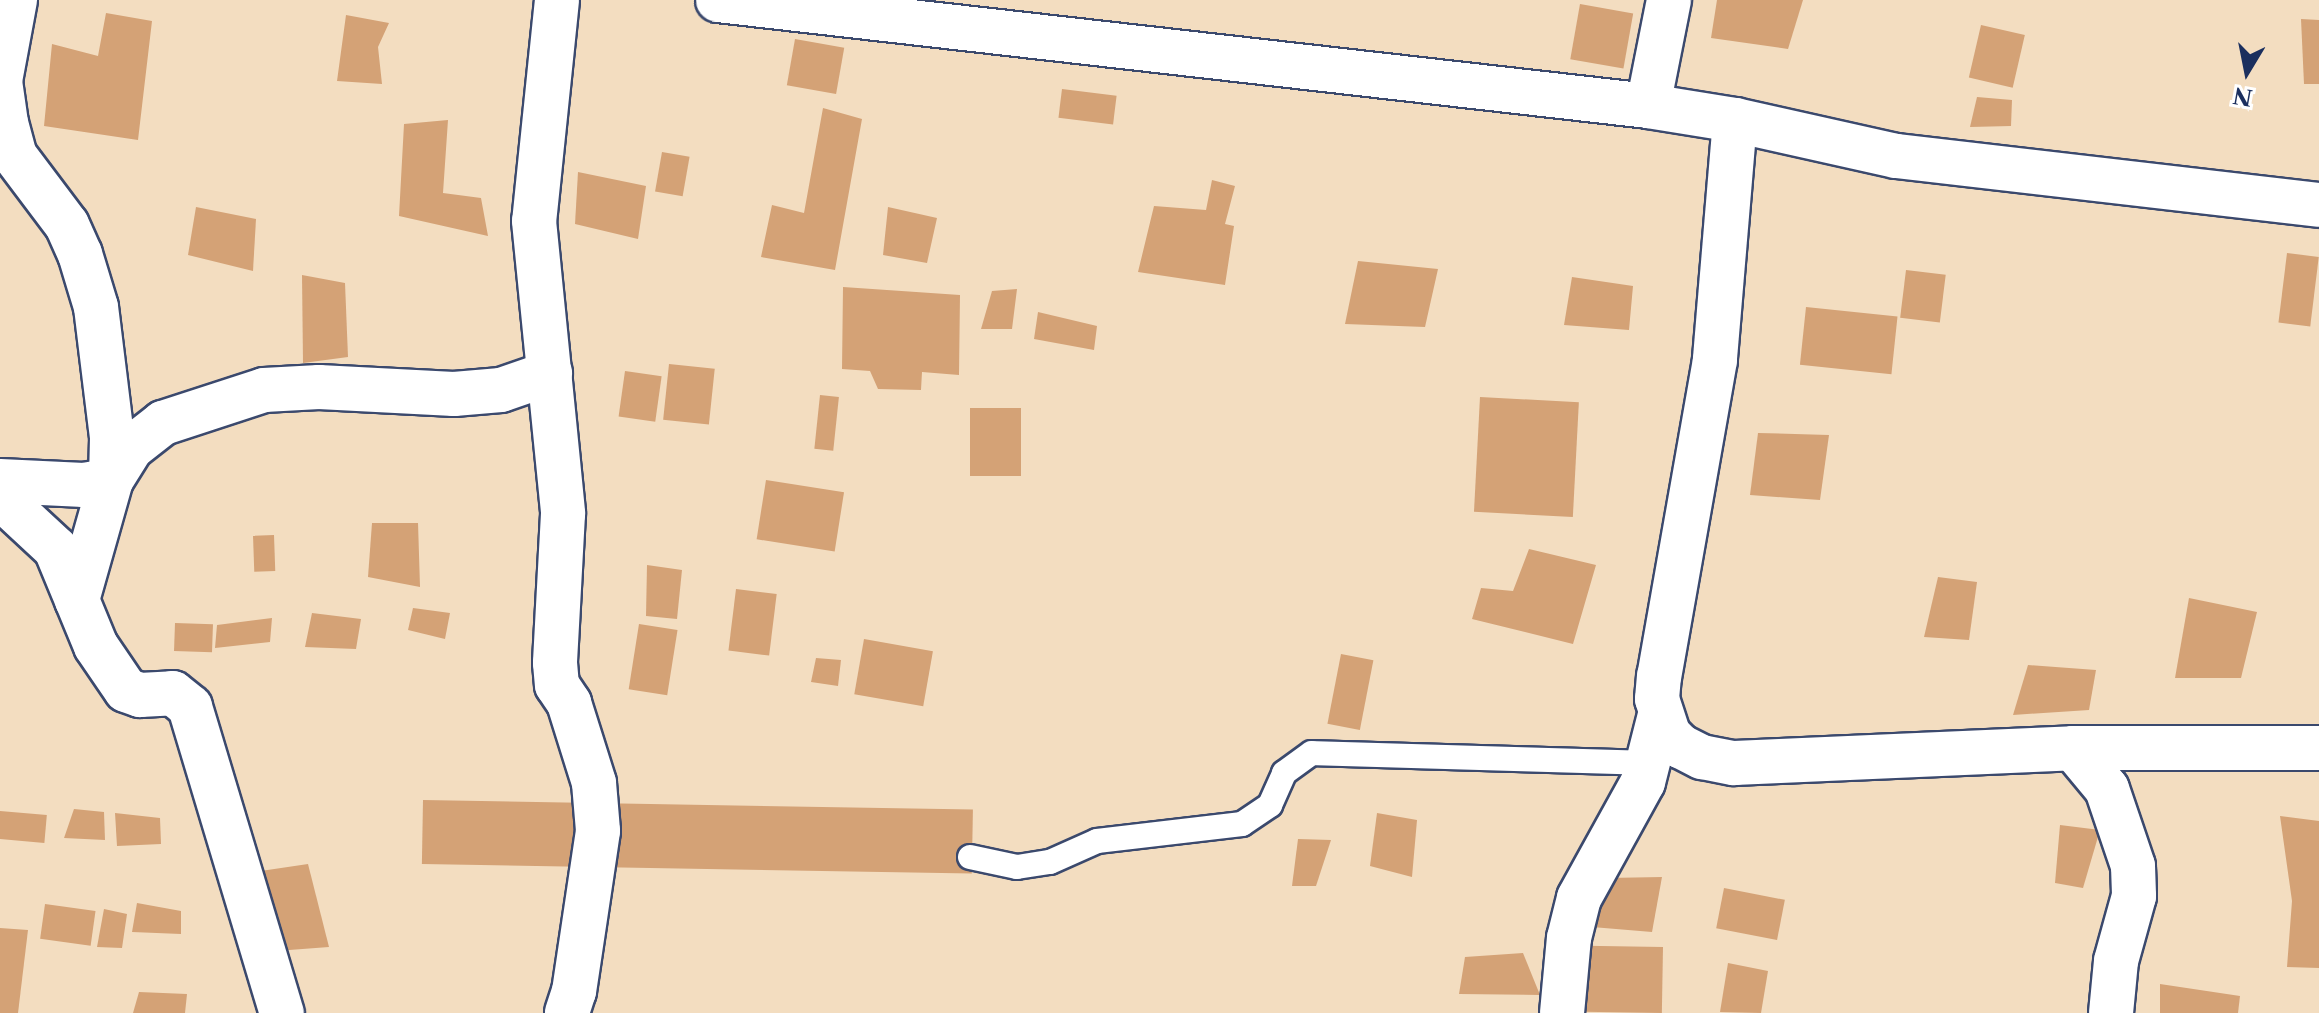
<!DOCTYPE html>
<html>
<head>
<meta charset="utf-8">
<style>
	body { margin:0 }
	#map { position:relative; width:2319px; height:1013px; overflow:hidden; background:#f3ddc0; font-family:"Libre Caslon Text",serif }
	div>[style] { position:absolute }
	[style*='--x'] { left:calc(var(--x)*1px); top:calc(var(--y)*1px); width:calc(var(--w)*1px); rotate:calc(var(--a)*1deg) }
	.building>* { inset:0; background:#d4a276; transform-origin:0 0 }
	.roads { filter:drop-shadow(2px 0 #3b496d) drop-shadow(-2px 0 #3b496d) drop-shadow(0 2px #3b496d) drop-shadow(0 -2px #3b496d) }
	.lane>* { height:24px; margin:-12px; padding:0 12px; transform-origin:12px; border-radius:12px; background:#fff }
	.street>* { height:44px; margin:-22px; padding:0 22px; transform-origin:22px; border-radius:22px; background:#fff }
	span { translate:-50% -50%; white-space:nowrap; text-align:center; line-height:1.15; -webkit-text-stroke:6px #fff; paint-order:stroke }
	.north { position:absolute; left:2207px; top:32px; width:80px; height:80px; -webkit-text-stroke:6px #fff; paint-order:stroke; rotate:190deg; font-size:22px; font-weight:700; line-height:32px; text-align:center; color:#1b2f5e }
	.north::after { content:''; display:block; margin:auto; width:28px; height:36px; background:#1b2f5e; clip-path:polygon(50% 0,100% 100%,50% 72%,0 100%) }
</style>
</head>
<body>
<div id="map">
	<div class="building">
		<div style="clip-path:polygon(1717px 0,1803px 0,1788px 49px,1711px 38px)"></div>
		<div style="left:1580px;top:4px;width:54px;height:56px;rotate:10deg"></div>
		<div style="clip-path:polygon(106px 13px,152px 21px,138px 140px,44px 126px,52px 44px,98px 56px)"></div>
		<div style="clip-path:polygon(346px 15px,389px 23px,378px 47px,382px 84px,337px 81px)"></div>
		<div style="clip-path:polygon(2301px 19px,2319px 20px,2319px 84px,2304px 84px)"></div>
		<div style="left:1981px;top:25px;width:45px;height:54px;rotate:13deg"></div>
		<div style="left:795px;top:39px;width:50px;height:47px;rotate:10deg"></div>
		<div style="left:1062px;top:89px;width:55px;height:29px;rotate:7deg"></div>
		<div style="clip-path:polygon(1977px 97px,2012px 100px,2011px 126px,1970px 127px)"></div>
		<div style="clip-path:polygon(823px 108px,862px 119px,835px 270px,761px 257px,772px 205px,804px 213px)"></div>
		<div style="clip-path:polygon(448px 120px,443px 193px,481px 198px,488px 236px,399px 216px,404px 124px)"></div>
		<div style="left:662px;top:152px;width:28px;height:40px;rotate:10deg"></div>
		<div style="clip-path:polygon(578px 172px,646px 186px,638px 239px,575px 224px)"></div>
		<div style="clip-path:polygon(1212px 180px,1235px 186px,1225px 224px,1234px 226px,1225px 285px,1138px 272px,1154px 206px,1206px 210px)"></div>
		<div style="clip-path:polygon(196px 207px,256px 219px,253px 271px,188px 255px)"></div>
		<div style="clip-path:polygon(888px 207px,937px 218px,927px 263px,883px 255px)"></div>
		<div style="left:2287px;top:253px;width:32px;height:70px;rotate:7deg"></div>
		<div style="clip-path:polygon(1358px 261px,1438px 269px,1425px 327px,1345px 324px)"></div>
		<div style="left:1906px;top:270px;width:40px;height:48px;rotate:7deg"></div>
		<div style="clip-path:polygon(302px 275px,345px 283px,348px 357px,303px 363px)"></div>
		<div style="clip-path:polygon(1572px 277px,1633px 286px,1629px 330px,1564px 325px)"></div>
		<div style="clip-path:polygon(843px 287px,960px 295px,959px 375px,922px 372px,921px 390px,878px 389px,870px 371px,842px 369px)"></div>
		<div style="clip-path:polygon(1017px 289px,1012px 329px,981px 329px,992px 291px)"></div>
		<div style="left:1806px;top:307px;width:92px;height:58px;rotate:6deg"></div>
		<div style="clip-path:polygon(1038px 312px,1097px 326px,1094px 350px,1034px 339px)"></div>
		<div style="left:669px;top:364px;width:46px;height:56px;rotate:6deg"></div>
		<div style="left:625px;top:371px;width:37px;height:46px;rotate:8deg"></div>
		<div style="left:820px;top:395px;width:19px;height:54px;rotate:6deg"></div>
		<div style="left:1480px;top:397px;width:99px;height:115px;rotate:3deg"></div>
		<div style="left:1021px;top:408px;width:68px;height:51px;rotate:90deg"></div>
		<div style="clip-path:polygon(1758px 433px,1829px 435px,1820px 500px,1750px 495px)"></div>
		<div style="left:766px;top:480px;width:79px;height:60px;rotate:9deg"></div>
		<div style="clip-path:polygon(372px 523px,418px 523px,420px 587px,368px 577px)"></div>
		<div style="left:274px;top:535px;width:36px;height:21px;rotate:88deg"></div>
		<div style="clip-path:polygon(1529px 549px,1596px 565px,1573px 644px,1472px 619px,1481px 588px,1513px 591px)"></div>
		<div style="clip-path:polygon(647px 565px,682px 570px,677px 619px,646px 616px)"></div>
		<div style="clip-path:polygon(1938px 577px,1977px 582px,1969px 640px,1924px 637px)"></div>
		<div style="left:736px;top:589px;width:41px;height:62px;rotate:7deg"></div>
		<div style="clip-path:polygon(2189px 598px,2257px 612px,2241px 678px,2175px 678px)"></div>
		<div style="clip-path:polygon(413px 608px,450px 613px,445px 639px,408px 630px)"></div>
		<div style="clip-path:polygon(312px 613px,361px 619px,356px 649px,305px 647px)"></div>
		<div style="clip-path:polygon(272px 618px,270px 642px,215px 648px,217px 625px)"></div>
		<div style="left:175px;top:623px;width:38px;height:28px;rotate:2deg"></div>
		<div style="left:639px;top:624px;width:39px;height:66px;rotate:9deg"></div>
		<div style="left:864px;top:639px;width:70px;height:56px;rotate:10deg"></div>
		<div style="left:1341px;top:654px;width:33px;height:71px;rotate:11deg"></div>
		<div style="clip-path:polygon(816px 658px,841px 660px,838px 686px,811px 682px)"></div>
		<div style="clip-path:polygon(2028px 665px,2096px 670px,2089px 710px,2013px 715px)"></div>
		<div style="left:423px;top:800px;width:550px;height:64px;rotate:1deg"></div>
		<div style="clip-path:polygon(74px 809px,104px 812px,105px 840px,64px 838px)"></div>
		<div style="left:0;top:811px;width:47px;height:28px;rotate:5deg"></div>
		<div style="clip-path:polygon(115px 813px,160px 818px,161px 844px,117px 846px)"></div>
		<div style="clip-path:polygon(1377px 813px,1417px 820px,1412px 877px,1370px 866px)"></div>
		<div style="clip-path:polygon(2280px 816px,2319px 821px,2319px 968px,2287px 967px,2292px 901px)"></div>
		<div style="clip-path:polygon(2060px 825px,2100px 830px,2083px 888px,2055px 883px)"></div>
		<div style="clip-path:polygon(1298px 839px,1331px 840px,1316px 886px,1292px 886px)"></div>
		<div style="clip-path:polygon(308px 864px,329px 947px,276px 951px,248px 873px)"></div>
		<div style="clip-path:polygon(1662px 877px,1652px 932px,1592px 927px,1607px 878px)"></div>
		<div style="left:1724px;top:888px;width:62px;height:41px;rotate:11deg"></div>
		<div style="clip-path:polygon(137px 903px,181px 911px,181px 934px,132px 932px)"></div>
		<div style="left:45px;top:904px;width:51px;height:35px;rotate:8deg"></div>
		<div style="clip-path:polygon(104px 909px,127px 914px,122px 948px,97px 947px)"></div>
		<div style="clip-path:polygon(0 928px,28px 930px,18px 1013px,0 1013px)"></div>
		<div style="left:1663px;top:947px;width:66px;height:78px;rotate:91deg"></div>
		<div style="clip-path:polygon(1523px 953px,1540px 995px,1459px 994px,1465px 957px)"></div>
		<div style="clip-path:polygon(1728px 963px,1768px 971px,1761px 1013px,1720px 1012px)"></div>
		<div style="clip-path:polygon(2160px 984px,2240px 996px,2238px 1013px,2160px 1013px)"></div>
		<div style="clip-path:polygon(139px 992px,187px 994px,185px 1013px,133px 1013px)"></div>
	</div>
	<div class="roads">
		<div class="lane">
			<div style="--x:970;--y:857;--w:48;--a:12"></div>
			<div style="--x:1017;--y:867;--w:33;--a:-9"></div>
			<div style="--x:1050;--y:862;--w:51;--a:-24.1"></div>
			<div style="--x:1097;--y:841;--w:146;--a:-6.7"></div>
			<div style="--x:1242;--y:824;--w:34;--a:-34"></div>
			<div style="--x:1270;--y:805;--w:35;--a:-66"></div>
			<div style="--x:1284;--y:773;--w:34;--a:-36"></div>
			<div style="--x:1312;--y:753;--w:336;--a:1.7"></div>
		</div>
		<div class="street">
			<div style="--x:15;--y:0;--w:82;--a:100.5"></div>
			<div style="--x:0;--y:81;--w:42;--a:81.9"></div>
			<div style="--x:6;--y:123;--w:34;--a:75"></div>
			<div style="--x:15;--y:156;--w:86;--a:53"></div>
			<div style="--x:67;--y:225;--w:32;--a:66"></div>
			<div style="--x:80;--y:254;--w:55;--a:73.2"></div>
			<div style="--x:96;--y:307;--w:132;--a:83"></div>
			<div style="--x:112;--y:438;--w:42;--a:91.4"></div>
			<div style="--x:111;--y:480;--w:125;--a:105.8"></div>
			<div style="--x:557;--y:0;--w:222;--a:95.9"></div>
			<div style="--x:534;--y:221;--w:294;--a:84.3"></div>
			<div style="--x:563;--y:514;--w:149;--a:93.1"></div>
			<div style="--x:555;--y:663;--w:22;--a:85"></div>
			<div style="--x:557;--y:685;--w:22;--a:56"></div>
			<div style="--x:569;--y:703;--w:84;--a:72.6"></div>
			<div style="--x:594;--y:783;--w:48;--a:85.2"></div>
			<div style="--x:598;--y:831;--w:162;--a:98.5"></div>
			<div style="--x:574;--y:991;--w:23;--a:108"></div>
			<div style="--x:718;--y:0;--w:936;--a:6.5"></div>
			<div style="--x:1648;--y:106;--w:88;--a:9.1"></div>
			<div style="--x:1735;--y:120;--w:165;--a:12.6"></div>
			<div style="--x:1896;--y:156;--w:426;--a:6.6"></div>
			<div style="--x:1648;--y:106;--w:108;--a:-78.8"></div>
			<div style="--x:1735;--y:120;--w:241;--a:94.8"></div>
			<div style="--x:1715;--y:360;--w:321;--a:100"></div>
			<div style="--x:1659;--y:676;--w:23;--a:95"></div>
			<div style="--x:1657;--y:699;--w:38;--a:72"></div>
			<div style="--x:1669;--y:735;--w:16;--a:45"></div>
			<div style="--x:1680;--y:746;--w:25;--a:27"></div>
			<div style="--x:1702;--y:757;--w:33;--a:11"></div>
			<div style="--x:1734;--y:763;--w:339;--a:-2.5"></div>
			<div style="--x:2073;--y:748;--w:246;--a:0"></div>
			<div style="--x:0;--y:481;--w:84;--a:2.7"></div>
			<div style="--x:84;--y:485;--w:27;--a:-10"></div>
			<div style="--x:111;--y:480;--w:38;--a:-58"></div>
			<div style="--x:131;--y:448;--w:41;--a:-38"></div>
			<div style="--x:163;--y:423;--w:106;--a:-18.1"></div>
			<div style="--x:264;--y:390;--w:55;--a:-3.1"></div>
			<div style="--x:319;--y:387;--w:135;--a:3"></div>
			<div style="--x:454;--y:394;--w:47;--a:-4.9"></div>
			<div style="--x:501;--y:390;--w:52;--a:-19.1"></div>
			<div style="--x:0;--y:497;--w:76;--a:42.9"></div>
			<div style="--x:56;--y:549;--w:105;--a:67.6"></div>
			<div style="--x:96;--y:646;--w:53;--a:55.7"></div>
			<div style="--x:126;--y:690;--w:15;--a:20"></div>
			<div style="--x:140;--y:695;--w:33;--a:-3"></div>
			<div style="--x:173;--y:693;--w:22;--a:39"></div>
			<div style="--x:190;--y:707;--w:320;--a:73.3"></div>
			<div style="--x:2073;--y:748;--w:53;--a:50.3"></div>
			<div style="--x:2107;--y:789;--w:81;--a:71.3"></div>
			<div style="--x:2133;--y:866;--w:30;--a:88"></div>
			<div style="--x:2134;--y:896;--w:67;--a:105.5"></div>
			<div style="--x:2116;--y:961;--w:52;--a:95.5"></div>
			<div style="--x:1562;--y:1013;--w:75;--a:-84.7"></div>
			<div style="--x:1569;--y:938;--w:41;--a:-76"></div>
			<div style="--x:1579;--y:898;--w:132;--a:-61.1"></div>
			<div style="--x:1643;--y:782;--w:69;--a:-75.8"></div>
		</div>
	</div>
	<div class="north">N</div>
</div>
</body>
</html>
